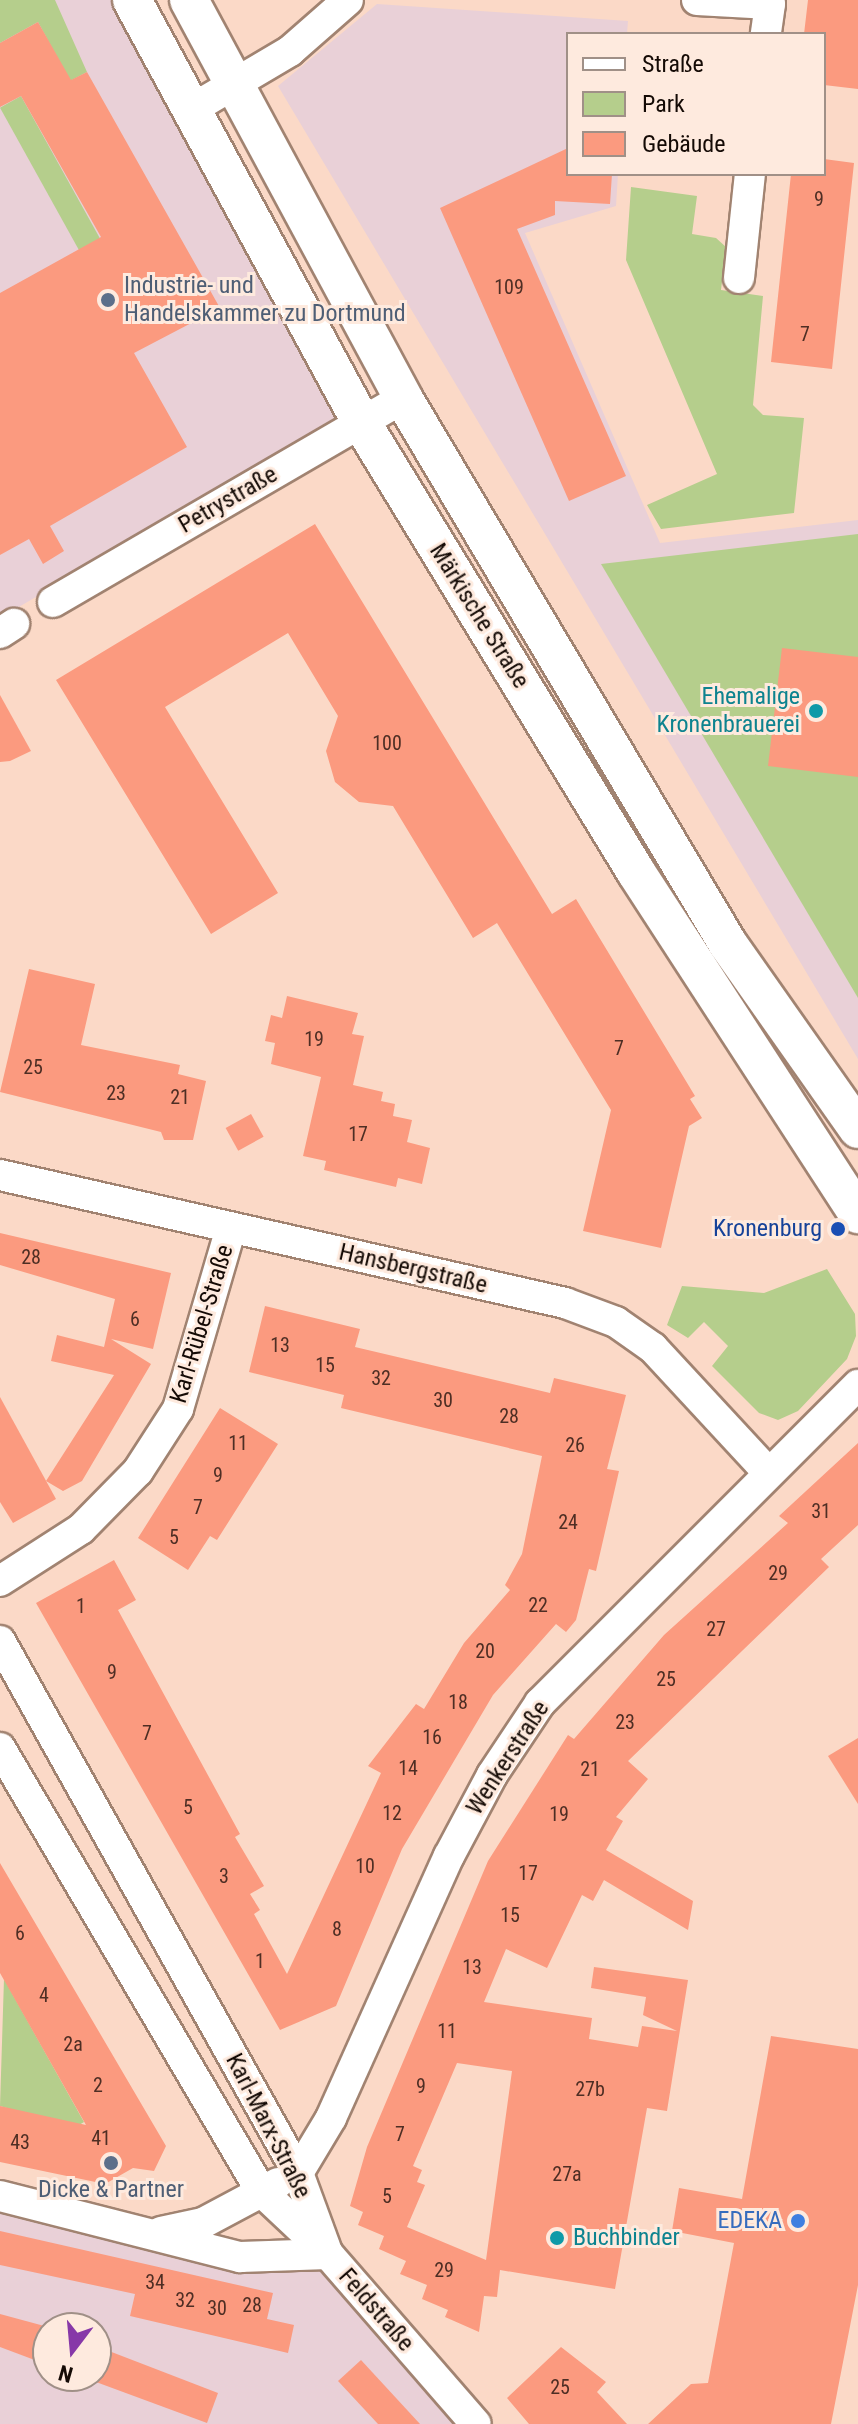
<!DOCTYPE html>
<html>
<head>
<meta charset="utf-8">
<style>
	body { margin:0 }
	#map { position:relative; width:858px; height:2424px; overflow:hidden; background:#fbd9c7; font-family:"Roboto Condensed",sans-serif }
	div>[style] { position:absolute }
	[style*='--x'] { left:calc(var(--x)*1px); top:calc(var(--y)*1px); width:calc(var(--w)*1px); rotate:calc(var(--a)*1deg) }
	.commercial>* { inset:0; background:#e9d0d7 }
	.green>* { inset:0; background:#b5ce8c; transform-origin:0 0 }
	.building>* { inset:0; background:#fb9a7f; transform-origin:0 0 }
	.roads { filter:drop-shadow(2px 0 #a18371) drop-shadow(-2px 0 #a18371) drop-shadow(0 2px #a18371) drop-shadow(0 -2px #a18371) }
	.minor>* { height:30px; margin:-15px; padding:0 15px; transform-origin:15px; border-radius:15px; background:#fff }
	.major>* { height:38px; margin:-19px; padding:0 19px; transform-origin:19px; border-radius:19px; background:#fff }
	.dots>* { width:22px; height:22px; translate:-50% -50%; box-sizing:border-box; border:4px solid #feeade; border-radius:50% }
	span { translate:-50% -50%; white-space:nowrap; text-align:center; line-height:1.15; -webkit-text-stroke:6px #feeade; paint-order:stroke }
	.number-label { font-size:20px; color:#4e2e24 }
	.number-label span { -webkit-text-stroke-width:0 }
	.service-label { font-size:24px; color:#4e5e75 }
	.left { translate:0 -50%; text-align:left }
	.street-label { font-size:24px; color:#140a05 }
	.culture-label { font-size:24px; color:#0d838f }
	.right { translate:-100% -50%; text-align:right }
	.transit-label { font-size:24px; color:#164399 }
	.shop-label { font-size:24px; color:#366cbe }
	.legend { position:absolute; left:566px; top:32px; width:260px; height:144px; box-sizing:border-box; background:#feeade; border:2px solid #a09087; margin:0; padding:10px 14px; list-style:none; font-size:24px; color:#140a05 }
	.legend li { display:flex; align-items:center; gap:16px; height:40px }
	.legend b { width:40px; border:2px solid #a09087 }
	.north { position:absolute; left:32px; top:2312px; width:80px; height:80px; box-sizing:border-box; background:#feeade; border:2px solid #a09087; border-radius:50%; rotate:196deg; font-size:22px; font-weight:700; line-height:32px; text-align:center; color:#140a05 }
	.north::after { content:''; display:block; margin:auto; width:28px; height:36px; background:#8738a8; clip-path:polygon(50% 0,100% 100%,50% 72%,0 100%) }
</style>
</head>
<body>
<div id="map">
	<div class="commercial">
		<div style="clip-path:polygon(0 0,117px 0,342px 418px,0 618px)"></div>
		<div style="clip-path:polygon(377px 4px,628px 21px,627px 34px,568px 34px,568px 174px,618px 174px,616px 206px,525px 233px,660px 543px,858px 520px,858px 1059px,278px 86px)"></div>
		<div style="clip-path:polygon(evenodd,0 2209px,323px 2260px,462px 2424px,0 2424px,0 2209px,48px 2328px,96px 2328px,96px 2376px,48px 2376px,48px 2328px)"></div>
	</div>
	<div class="green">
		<div style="clip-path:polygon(0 0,55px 0,87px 72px,70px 81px,38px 22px,0 43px)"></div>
		<div style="left:21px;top:96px;width:186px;height:24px;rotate:61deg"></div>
		<div style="clip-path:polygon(631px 187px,697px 196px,692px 234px,716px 238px,726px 247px,721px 290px,763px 296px,753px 405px,763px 415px,804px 418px,794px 513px,661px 529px,647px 505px,717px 474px,626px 260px)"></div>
		<div style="clip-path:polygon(858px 534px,858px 998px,601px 564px)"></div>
		<div style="clip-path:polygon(827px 1269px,855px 1314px,856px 1336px,847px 1359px,798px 1411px,778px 1420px,759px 1413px,712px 1366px,728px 1346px,704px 1322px,688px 1338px,667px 1325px,682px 1286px,764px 1293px)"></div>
		<div style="clip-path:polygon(4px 1979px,84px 2122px,74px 2128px,0 2106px)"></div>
	</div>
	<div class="building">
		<div style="clip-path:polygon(808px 0,858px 0,858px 89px,824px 85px,824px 34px,804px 34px)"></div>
		<div style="clip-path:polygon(38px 22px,71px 80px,87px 72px,220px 308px,134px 353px,187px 447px,50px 526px,64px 551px,43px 564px,29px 539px,0 555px,0 293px,101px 237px,21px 96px,0 107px,0 43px)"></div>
		<div style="clip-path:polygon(568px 148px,568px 174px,612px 174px,610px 204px,555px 201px,555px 215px,517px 229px,626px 476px,569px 501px,440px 208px)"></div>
		<div style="clip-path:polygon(824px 159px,854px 163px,832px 369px,771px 362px,791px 174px,824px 174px)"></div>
		<div style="clip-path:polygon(315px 524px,552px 914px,576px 899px,695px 1096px,690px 1099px,702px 1118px,689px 1126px,661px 1248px,583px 1231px,611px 1110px,497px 923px,473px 938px,393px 806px,359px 802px,335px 782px,326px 751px,338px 716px,288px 633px,165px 707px,278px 893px,211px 934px,56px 680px)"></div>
		<div style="clip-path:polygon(782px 648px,858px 657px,858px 777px,768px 766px)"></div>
		<div style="clip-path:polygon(0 695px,31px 751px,10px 761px,0 762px)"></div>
		<div style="clip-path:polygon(29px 969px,95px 984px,81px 1045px,180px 1065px,178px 1074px,206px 1081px,193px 1140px,164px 1140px,161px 1132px,0 1092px)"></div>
		<div style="clip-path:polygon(287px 996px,358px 1013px,352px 1034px,364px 1036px,353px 1085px,383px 1092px,381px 1101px,395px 1104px,393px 1116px,412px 1120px,407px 1142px,430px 1148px,422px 1184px,398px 1178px,396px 1187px,324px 1170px,326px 1161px,303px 1156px,321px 1077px,271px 1064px,275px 1043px,265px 1041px,271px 1015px,282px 1018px)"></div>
		<div style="left:251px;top:1114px;width:26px;height:29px;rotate:61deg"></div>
		<div style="clip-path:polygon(0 1233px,171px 1273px,153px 1349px,111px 1339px,151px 1364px,82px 1481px,63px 1491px,46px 1481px,114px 1375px,51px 1361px,57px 1335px,104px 1347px,115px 1299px,0 1265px)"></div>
		<div style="clip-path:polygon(265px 1306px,360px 1329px,355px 1347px,550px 1393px,554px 1378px,626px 1395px,607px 1469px,619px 1471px,596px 1571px,589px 1569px,576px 1620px,566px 1632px,556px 1624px,493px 1695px,402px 1849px,336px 2006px,280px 2030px,36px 1603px,114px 1560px,136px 1600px,118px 1610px,240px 1834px,235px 1837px,264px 1886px,250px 1894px,260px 1910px,254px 1914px,287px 1974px,381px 1773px,368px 1766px,416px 1704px,424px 1709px,464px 1643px,510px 1590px,505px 1585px,522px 1554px,542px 1456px,341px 1408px,344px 1395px,249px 1372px)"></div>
		<div style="clip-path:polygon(0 1397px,56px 1499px,13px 1523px,0 1502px)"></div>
		<div style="clip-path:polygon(220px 1408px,278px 1444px,217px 1540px,210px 1536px,188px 1570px,138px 1538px)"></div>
		<div style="clip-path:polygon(evenodd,858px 1443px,858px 1525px,821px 1559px,829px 1567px,628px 1761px,648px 1779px,616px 1817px,623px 1821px,606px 1850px,693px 1901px,688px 1930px,604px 1880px,593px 1901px,582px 1895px,547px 1968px,506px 1949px,484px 2002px,592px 2018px,589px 2039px,638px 2047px,642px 2026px,677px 2031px,643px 2015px,646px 1997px,591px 1988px,594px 1967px,688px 1980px,667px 2111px,647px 2108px,615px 2289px,500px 2270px,497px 2297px,484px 2296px,479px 2332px,445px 2317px,448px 2310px,422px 2299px,427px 2285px,400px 2274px,406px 2261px,379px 2249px,384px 2236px,358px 2225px,363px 2212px,350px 2206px,367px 2147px,488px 1861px,568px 1735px,574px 1739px,664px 1635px,788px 1523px,779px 1516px,858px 1443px,457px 2063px,512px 2071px,486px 2260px,407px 2227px,425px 2185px,417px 2182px,422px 2170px,413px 2166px,457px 2063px)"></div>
		<div style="clip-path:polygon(858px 1738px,858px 1804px,828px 1756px)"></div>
		<div style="clip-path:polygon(0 1863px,166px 2146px,154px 2171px,133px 2168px,105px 2184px,0 2162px,0 2106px,86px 2125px,0 1973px)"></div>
		<div style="clip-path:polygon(771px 2036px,858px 2049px,858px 2285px,831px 2424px,648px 2424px,691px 2384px,708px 2383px,734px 2243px,672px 2231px,679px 2188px,742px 2199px)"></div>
		<div style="clip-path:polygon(0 2231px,273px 2293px,267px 2319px,294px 2325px,288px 2353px,130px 2316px,135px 2294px,0 2265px)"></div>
		<div style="clip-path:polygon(0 2314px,48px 2327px,48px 2365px,0 2347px)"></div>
		<div style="clip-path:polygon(96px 2346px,218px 2393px,207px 2423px,96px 2382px)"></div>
		<div style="clip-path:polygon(561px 2347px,606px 2382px,597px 2392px,627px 2424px,529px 2424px,507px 2398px)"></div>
		<div style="clip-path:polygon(361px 2360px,420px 2424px,378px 2424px,338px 2381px)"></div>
	</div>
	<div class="roads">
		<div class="minor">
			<div style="--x:697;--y:0;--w:73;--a:3.1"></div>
			<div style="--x:770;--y:4;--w:30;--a:98"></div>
			<div style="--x:192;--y:109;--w:114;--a:-30.6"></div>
			<div style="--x:290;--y:51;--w:77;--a:-41.3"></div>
			<div style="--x:739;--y:278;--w:105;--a:-84"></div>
			<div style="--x:53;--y:602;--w:405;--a:-30.2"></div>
			<div style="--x:0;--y:633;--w:17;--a:-33"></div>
			<div style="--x:0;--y:1175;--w:579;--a:12.76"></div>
			<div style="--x:565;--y:1303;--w:54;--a:20.4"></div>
			<div style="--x:616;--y:1322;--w:45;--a:35.1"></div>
			<div style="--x:653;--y:1348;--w:168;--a:47.2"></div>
			<div style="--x:0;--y:1581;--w:96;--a:-32.7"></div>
			<div style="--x:81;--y:1529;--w:81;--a:-45.5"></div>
			<div style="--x:138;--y:1471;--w:74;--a:-57.2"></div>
			<div style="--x:178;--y:1409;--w:189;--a:-73.7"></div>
			<div style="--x:0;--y:1641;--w:610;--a:60.74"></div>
			<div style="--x:298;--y:2173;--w:81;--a:69.8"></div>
			<div style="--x:0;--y:1748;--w:514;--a:59.49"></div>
			<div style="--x:261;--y:2191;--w:92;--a:43.2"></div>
			<div style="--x:328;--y:2254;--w:225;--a:49"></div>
			<div style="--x:298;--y:2173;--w:64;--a:-59"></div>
			<div style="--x:331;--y:2118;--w:287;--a:-65.8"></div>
			<div style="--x:449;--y:1856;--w:92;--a:-62"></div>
			<div style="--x:492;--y:1775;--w:87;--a:-56.3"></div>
			<div style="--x:540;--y:1703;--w:450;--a:-45"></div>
			<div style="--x:0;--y:2196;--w:248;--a:14.3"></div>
			<div style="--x:240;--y:2257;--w:88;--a:-2"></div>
			<div style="--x:161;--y:2232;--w:43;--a:-12.1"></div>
			<div style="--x:203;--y:2223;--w:85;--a:-28.1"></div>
		</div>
		<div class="major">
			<div style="--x:132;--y:0;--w:480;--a:61.5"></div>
			<div style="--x:361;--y:422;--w:527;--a:58.57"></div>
			<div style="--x:636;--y:872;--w:408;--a:57"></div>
			<div style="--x:189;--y:0;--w:452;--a:61.7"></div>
			<div style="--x:403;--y:398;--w:635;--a:59.24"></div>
			<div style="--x:728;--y:944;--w:226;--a:54.9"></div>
		</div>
	</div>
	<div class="dots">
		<div style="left:108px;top:300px;background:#5c6f8a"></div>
		<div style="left:816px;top:711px;background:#0f9aa8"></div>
		<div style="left:838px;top:1229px;background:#1a4fb4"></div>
		<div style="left:111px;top:2163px;background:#5c6f8a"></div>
		<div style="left:798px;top:2221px;background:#3f7fe0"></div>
		<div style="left:557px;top:2238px;background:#0f9aa8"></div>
	</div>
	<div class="number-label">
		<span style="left:819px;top:199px">9</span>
		<span style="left:509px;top:287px">109</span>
		<span style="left:805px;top:334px">7</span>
		<span style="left:387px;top:743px">100</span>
		<span style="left:314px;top:1039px">19</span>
		<span style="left:619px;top:1048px">7</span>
		<span style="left:33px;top:1067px">25</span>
		<span style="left:116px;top:1093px">23</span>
		<span style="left:180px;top:1097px">21</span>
		<span style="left:358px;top:1134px">17</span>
		<span style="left:31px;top:1257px">28</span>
		<span style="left:135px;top:1319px">6</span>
		<span style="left:280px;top:1345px">13</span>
		<span style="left:325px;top:1365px">15</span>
		<span style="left:381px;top:1378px">32</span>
		<span style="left:443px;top:1400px">30</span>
		<span style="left:509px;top:1416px">28</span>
		<span style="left:238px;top:1443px">11</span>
		<span style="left:575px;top:1445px">26</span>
		<span style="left:218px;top:1475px">9</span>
		<span style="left:198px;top:1507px">7</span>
		<span style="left:821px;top:1511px">31</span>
		<span style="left:568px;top:1522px">24</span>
		<span style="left:174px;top:1537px">5</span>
		<span style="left:778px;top:1573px">29</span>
		<span style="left:538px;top:1605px">22</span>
		<span style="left:81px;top:1606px">1</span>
		<span style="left:716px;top:1629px">27</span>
		<span style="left:485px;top:1651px">20</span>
		<span style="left:112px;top:1672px">9</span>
		<span style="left:666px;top:1679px">25</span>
		<span style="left:458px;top:1702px">18</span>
		<span style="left:625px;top:1722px">23</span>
		<span style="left:147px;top:1733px">7</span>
		<span style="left:432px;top:1737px">16</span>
		<span style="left:408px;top:1768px">14</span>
		<span style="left:590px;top:1769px">21</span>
		<span style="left:188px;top:1807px">5</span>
		<span style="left:392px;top:1813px">12</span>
		<span style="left:559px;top:1814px">19</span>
		<span style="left:365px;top:1866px">10</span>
		<span style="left:528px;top:1873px">17</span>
		<span style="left:224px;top:1876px">3</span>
		<span style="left:510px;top:1915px">15</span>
		<span style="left:337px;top:1929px">8</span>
		<span style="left:20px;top:1933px">6</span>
		<span style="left:260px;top:1961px">1</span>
		<span style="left:472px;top:1967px">13</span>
		<span style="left:44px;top:1995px">4</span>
		<span style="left:447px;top:2031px">11</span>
		<span style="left:73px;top:2044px">2a</span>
		<span style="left:98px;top:2085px">2</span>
		<span style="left:421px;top:2086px">9</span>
		<span style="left:590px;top:2089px">27b</span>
		<span style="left:400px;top:2134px">7</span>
		<span style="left:101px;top:2138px">41</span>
		<span style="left:20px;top:2142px">43</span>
		<span style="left:567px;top:2174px">27a</span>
		<span style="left:387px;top:2196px">5</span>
		<span style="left:444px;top:2270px">29</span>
		<span style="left:155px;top:2282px">34</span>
		<span style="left:185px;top:2300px">32</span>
		<span style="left:252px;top:2305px">28</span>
		<span style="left:217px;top:2308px">30</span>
		<span style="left:560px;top:2387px">25</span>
	</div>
	<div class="service-label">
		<span class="left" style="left:124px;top:300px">Industrie- und<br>Handelskammer zu Dortmund</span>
		<span style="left:111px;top:2190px">Dicke &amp; Partner</span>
	</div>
	<div class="street-label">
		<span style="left:228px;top:500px;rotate:-30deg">Petrystraße</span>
		<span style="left:479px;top:616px;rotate:58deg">Märkische Straße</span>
		<span style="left:413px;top:1269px;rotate:13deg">Hansbergstraße</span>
		<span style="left:202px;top:1324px;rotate:-73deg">Karl-Rübel-Straße</span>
		<span style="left:508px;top:1758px;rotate:-57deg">Wenkerstraße</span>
		<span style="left:268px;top:2126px;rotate:63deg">Karl-Marx-Straße</span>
		<span style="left:376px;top:2310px;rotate:49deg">Feldstraße</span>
	</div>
	<div class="culture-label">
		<span class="right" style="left:800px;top:711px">Ehemalige<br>Kronenbrauerei</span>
		<span class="left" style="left:573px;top:2238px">Buchbinder</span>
	</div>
	<div class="transit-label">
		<span class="right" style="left:822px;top:1229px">Kronenburg</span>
	</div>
	<div class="shop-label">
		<span class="right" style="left:782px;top:2221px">EDEKA</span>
	</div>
	<ul class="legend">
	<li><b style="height:10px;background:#fff"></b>Straße</li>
	<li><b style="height:22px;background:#b5ce8c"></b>Park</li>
	<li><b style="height:22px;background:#fb9a7f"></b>Gebäude</li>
	</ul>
	<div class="north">N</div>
</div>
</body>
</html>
